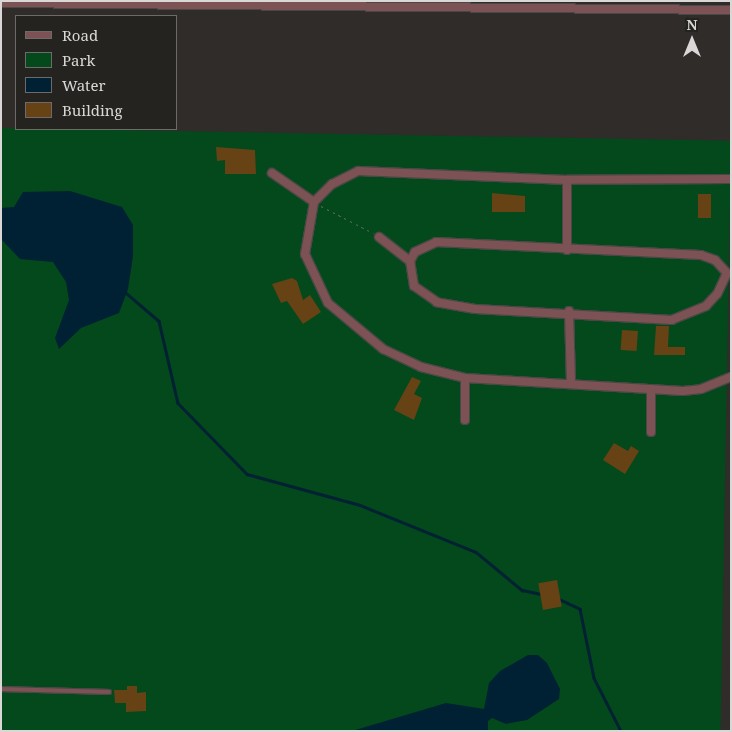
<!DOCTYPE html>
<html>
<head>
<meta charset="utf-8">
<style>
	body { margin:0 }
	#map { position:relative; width:732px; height:732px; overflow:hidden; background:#2f2c2a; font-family:"Noto Serif",serif }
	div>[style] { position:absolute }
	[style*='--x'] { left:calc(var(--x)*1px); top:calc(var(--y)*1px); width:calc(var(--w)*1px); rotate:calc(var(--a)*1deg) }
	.green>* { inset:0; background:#03491c; transform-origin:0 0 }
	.water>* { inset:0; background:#002133 }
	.stream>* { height:2.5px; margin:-1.25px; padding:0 1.25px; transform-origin:1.25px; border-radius:1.25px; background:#002133 }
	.building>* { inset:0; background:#664214; transform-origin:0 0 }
	.path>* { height:1px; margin-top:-0.5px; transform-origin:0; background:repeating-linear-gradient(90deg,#656260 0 2.5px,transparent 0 6.5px) }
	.roads { filter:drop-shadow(1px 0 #4a4846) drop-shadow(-1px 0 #4a4846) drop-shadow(0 1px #4a4846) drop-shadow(0 -1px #4a4846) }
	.service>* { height:4px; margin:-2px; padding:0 2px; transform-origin:2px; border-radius:2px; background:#7d5255 }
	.minor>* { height:8px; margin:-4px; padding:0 4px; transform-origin:4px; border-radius:4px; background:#7d5255 }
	span { translate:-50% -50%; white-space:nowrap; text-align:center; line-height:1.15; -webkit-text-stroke:4px #252320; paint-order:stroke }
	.frame { position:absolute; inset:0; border:2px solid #dad8d7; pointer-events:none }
	.legend { position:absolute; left:15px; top:15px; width:162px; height:115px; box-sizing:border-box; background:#252320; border:1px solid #6d6b69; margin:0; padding:6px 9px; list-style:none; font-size:15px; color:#dad8d7 }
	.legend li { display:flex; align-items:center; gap:10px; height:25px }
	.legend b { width:25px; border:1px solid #6d6b69 }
	.north { position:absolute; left:667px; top:15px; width:50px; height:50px; -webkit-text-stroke:4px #252320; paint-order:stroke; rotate:0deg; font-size:14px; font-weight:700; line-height:20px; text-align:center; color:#dad8d7 }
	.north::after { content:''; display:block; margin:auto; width:18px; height:22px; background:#dad8d7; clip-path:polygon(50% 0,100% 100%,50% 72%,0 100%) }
</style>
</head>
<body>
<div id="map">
	<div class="green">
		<div style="left:1px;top:128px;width:730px;height:603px;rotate:1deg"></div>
	</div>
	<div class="water">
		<div style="clip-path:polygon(70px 191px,122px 207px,133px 225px,133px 256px,128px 289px,119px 313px,81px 328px,59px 349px,55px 338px,69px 300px,66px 282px,53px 262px,20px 259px,1px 239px,1px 208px,14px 207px,23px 192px)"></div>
		<div style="clip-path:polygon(528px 655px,538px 655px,547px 663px,560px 689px,559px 699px,527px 720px,506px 724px,492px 718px,488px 721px,488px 731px,352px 731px,446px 703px,484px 709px,489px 683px,500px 671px)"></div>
	</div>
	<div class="stream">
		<div style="--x:125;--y:292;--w:45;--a:40.5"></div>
		<div style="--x:159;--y:321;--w:84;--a:77"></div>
		<div style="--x:178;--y:403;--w:99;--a:45.8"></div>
		<div style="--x:247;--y:474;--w:117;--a:15.3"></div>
		<div style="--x:360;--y:505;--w:125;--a:22.1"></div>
		<div style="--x:476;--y:552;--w:60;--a:39.6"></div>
		<div style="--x:522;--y:590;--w:19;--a:12"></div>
		<div style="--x:559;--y:599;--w:23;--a:25"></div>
		<div style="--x:580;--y:609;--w:70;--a:78.5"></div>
		<div style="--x:594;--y:678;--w:59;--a:63"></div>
	</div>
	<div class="building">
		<div style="clip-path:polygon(216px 147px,255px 150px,256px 174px,225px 174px,225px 160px,217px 161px)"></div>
		<div style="clip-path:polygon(492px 193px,525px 196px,525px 212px,492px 212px)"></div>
		<div style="left:698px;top:194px;width:13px;height:24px"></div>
		<div style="clip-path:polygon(292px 278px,297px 281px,303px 300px,310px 295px,321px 312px,303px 324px,287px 301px,281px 303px,272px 284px)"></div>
		<div style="clip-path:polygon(656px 326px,669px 326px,668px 347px,685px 347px,685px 355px,654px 355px)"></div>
		<div style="left:622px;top:330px;width:16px;height:20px;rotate:4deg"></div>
		<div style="clip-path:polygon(412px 377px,421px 381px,414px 394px,422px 398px,414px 420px,394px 410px)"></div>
		<div style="clip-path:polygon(614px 443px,628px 451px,631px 446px,639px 451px,625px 474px,603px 460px)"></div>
		<div style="left:557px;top:580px;width:27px;height:19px;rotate:80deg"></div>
		<div style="clip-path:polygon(127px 686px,137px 686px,137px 693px,146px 692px,146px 711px,126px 712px,126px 703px,115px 703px,114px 690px,127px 690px)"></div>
	</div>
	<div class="path">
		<div style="--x:321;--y:206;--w:59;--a:27.4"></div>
	</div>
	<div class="roads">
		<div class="service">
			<div style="--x:1;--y:689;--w:108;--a:1.6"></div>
		</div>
		<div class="minor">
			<div style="--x:1;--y:3;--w:730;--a:0.55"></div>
			<div style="--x:272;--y:173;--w:51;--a:34.6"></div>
			<div style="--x:731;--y:179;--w:164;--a:179.7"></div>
			<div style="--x:567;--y:180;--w:209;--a:-177.5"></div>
			<div style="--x:358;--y:171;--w:29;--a:153"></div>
			<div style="--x:332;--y:184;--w:25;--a:135"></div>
			<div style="--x:314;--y:202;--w:53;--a:99.8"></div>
			<div style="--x:305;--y:254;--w:54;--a:64.9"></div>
			<div style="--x:328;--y:303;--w:72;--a:39.9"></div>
			<div style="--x:383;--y:349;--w:42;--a:25.3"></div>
			<div style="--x:421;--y:367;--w:45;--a:14"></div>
			<div style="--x:465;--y:378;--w:218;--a:3.4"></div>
			<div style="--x:683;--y:391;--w:18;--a:-6"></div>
			<div style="--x:701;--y:389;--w:32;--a:-22"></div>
			<div style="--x:567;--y:180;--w:70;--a:90"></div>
			<div style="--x:379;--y:237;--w:39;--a:38"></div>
			<div style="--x:436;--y:242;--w:265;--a:2.8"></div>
			<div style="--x:701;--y:255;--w:15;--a:20"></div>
			<div style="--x:715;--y:260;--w:18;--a:47"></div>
			<div style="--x:727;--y:273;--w:23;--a:115"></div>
			<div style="--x:717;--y:294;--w:16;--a:133"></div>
			<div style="--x:706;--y:306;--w:37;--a:158"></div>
			<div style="--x:672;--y:320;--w:197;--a:-176.8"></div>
			<div style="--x:475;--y:309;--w:39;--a:-170"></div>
			<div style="--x:437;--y:302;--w:28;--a:-145"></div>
			<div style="--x:414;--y:286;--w:25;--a:-99"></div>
			<div style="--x:410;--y:261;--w:10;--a:-61"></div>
			<div style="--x:415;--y:252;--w:23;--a:-25"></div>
			<div style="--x:569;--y:311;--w:72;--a:88.4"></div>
			<div style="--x:465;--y:378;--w:42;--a:90"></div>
			<div style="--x:651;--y:432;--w:43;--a:-90"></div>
		</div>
	</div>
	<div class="frame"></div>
	<ul class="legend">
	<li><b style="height:6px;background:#7d5255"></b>Road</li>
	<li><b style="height:14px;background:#03491c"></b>Park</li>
	<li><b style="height:14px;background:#002133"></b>Water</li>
	<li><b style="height:14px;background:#664214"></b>Building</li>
	</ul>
	<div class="north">N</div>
</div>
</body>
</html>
